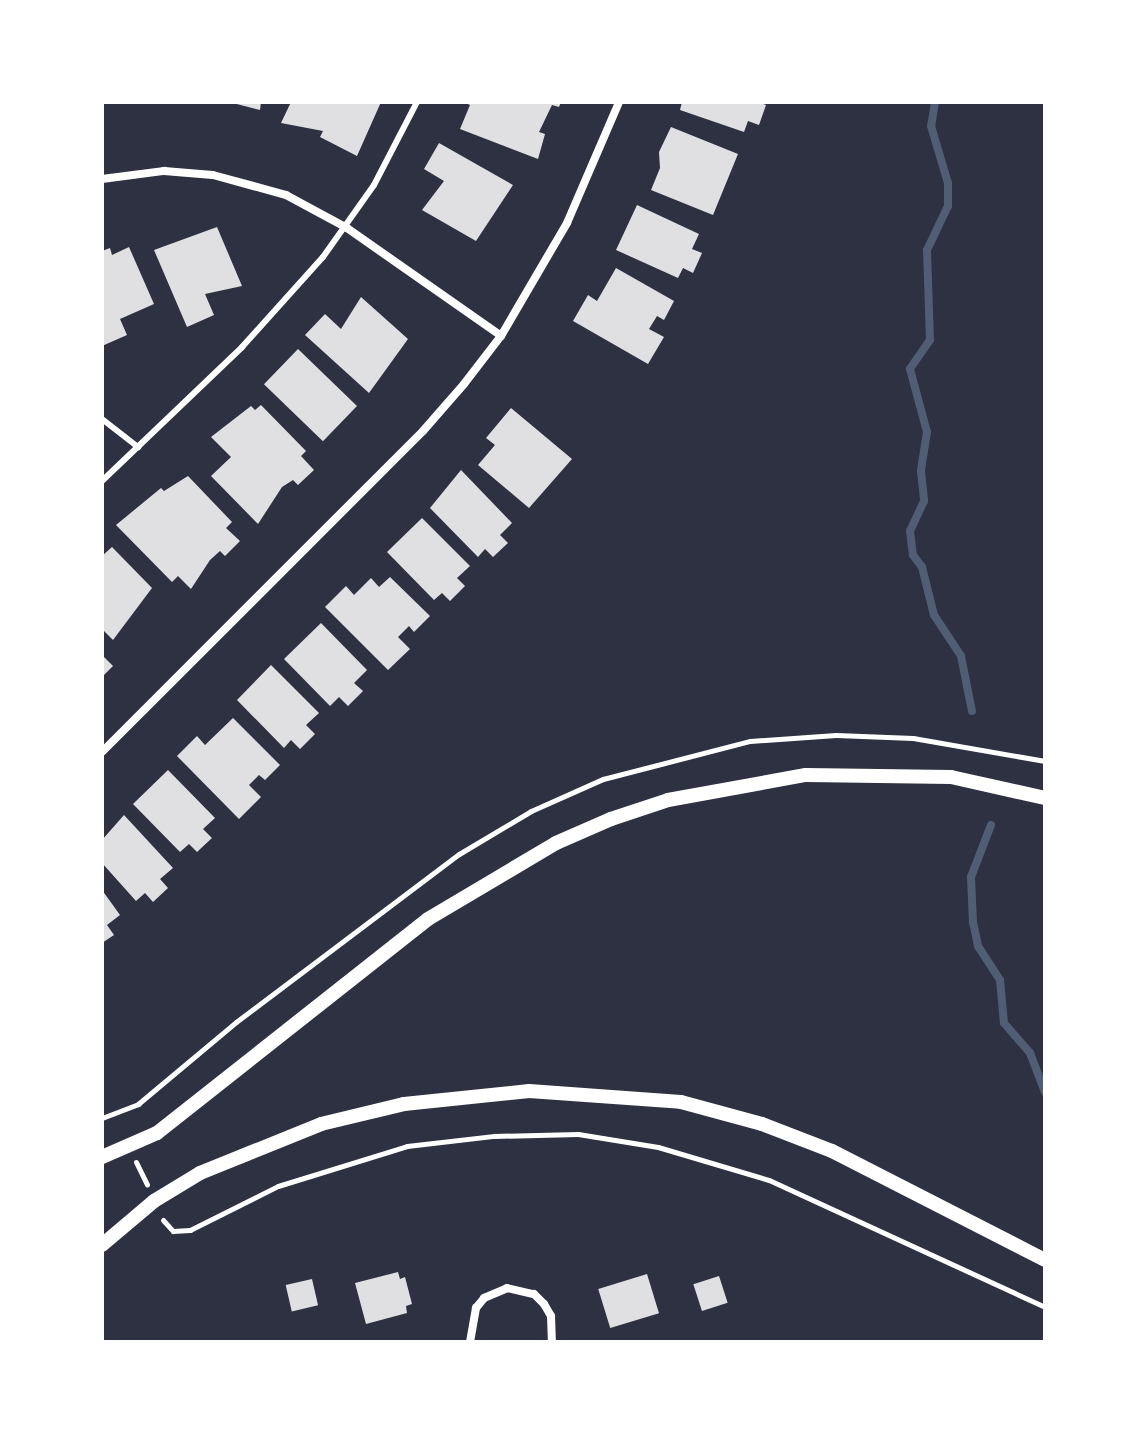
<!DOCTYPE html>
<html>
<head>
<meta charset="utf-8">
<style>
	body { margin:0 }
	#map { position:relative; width:1147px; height:1444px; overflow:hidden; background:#2d3142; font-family:"Archivo Narrow",sans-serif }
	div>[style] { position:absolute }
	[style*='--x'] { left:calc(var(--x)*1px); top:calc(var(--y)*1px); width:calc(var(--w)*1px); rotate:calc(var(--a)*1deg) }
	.stream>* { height:8px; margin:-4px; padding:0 4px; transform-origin:4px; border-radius:4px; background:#4f5d75 }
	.building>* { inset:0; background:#e0e0e3; transform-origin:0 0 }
	.path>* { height:5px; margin:-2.5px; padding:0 2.5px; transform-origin:2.5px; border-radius:2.5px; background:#fff }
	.service>* { height:6px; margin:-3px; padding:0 3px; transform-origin:3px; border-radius:3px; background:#fff }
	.minor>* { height:8px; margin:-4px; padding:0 4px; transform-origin:4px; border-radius:4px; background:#fff }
	.tertiary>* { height:14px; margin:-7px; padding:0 7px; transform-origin:7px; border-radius:7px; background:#fff }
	span { translate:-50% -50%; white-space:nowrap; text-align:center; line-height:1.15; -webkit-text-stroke:7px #fff; paint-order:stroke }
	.frame { position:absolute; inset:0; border:104px solid #fff; pointer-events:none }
</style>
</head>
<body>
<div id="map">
	<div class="stream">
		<div style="--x:935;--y:102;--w:24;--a:99"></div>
		<div style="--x:931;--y:126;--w:59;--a:73.4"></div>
		<div style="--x:948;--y:183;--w:23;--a:90"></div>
		<div style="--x:948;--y:206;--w:49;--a:115.5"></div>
		<div style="--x:927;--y:250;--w:90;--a:88.1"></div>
		<div style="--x:930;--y:340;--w:35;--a:125"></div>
		<div style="--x:910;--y:369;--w:65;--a:74.9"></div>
		<div style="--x:927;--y:432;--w:39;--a:99"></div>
		<div style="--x:921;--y:471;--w:30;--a:84"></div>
		<div style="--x:924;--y:501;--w:33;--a:115"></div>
		<div style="--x:910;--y:531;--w:24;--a:83"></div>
		<div style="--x:913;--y:555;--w:15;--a:53"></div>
		<div style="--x:922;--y:567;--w:49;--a:76"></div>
		<div style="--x:934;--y:615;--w:49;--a:56.6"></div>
		<div style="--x:961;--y:656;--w:56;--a:78.7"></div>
		<div style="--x:991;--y:825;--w:56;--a:111"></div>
		<div style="--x:971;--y:877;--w:45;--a:87.5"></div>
		<div style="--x:973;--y:922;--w:25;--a:78"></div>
		<div style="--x:978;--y:946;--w:40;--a:57.1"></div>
		<div style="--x:1000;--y:980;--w:43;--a:84.7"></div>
		<div style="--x:1004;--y:1023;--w:40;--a:49"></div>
		<div style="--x:1030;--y:1053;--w:42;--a:69"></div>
	</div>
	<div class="building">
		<div style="clip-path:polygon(229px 102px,261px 102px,260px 110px)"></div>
		<div style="clip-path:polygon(291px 102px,381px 102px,357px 156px,320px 137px,323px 131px,281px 123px)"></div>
		<div style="clip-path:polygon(463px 102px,561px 102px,559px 107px,552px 105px,539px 132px,545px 134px,538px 159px,460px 129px,470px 105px)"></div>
		<div style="clip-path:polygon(682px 102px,758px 102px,766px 105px,759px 125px,748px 121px,744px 132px,680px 110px)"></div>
		<div style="clip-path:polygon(671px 127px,738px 154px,713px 215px,651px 190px,660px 168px,659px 152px)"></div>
		<div style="clip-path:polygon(439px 143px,513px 185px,476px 241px,422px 210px,444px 181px,424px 169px)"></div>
		<div style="clip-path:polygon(637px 205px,699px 234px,692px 249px,702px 253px,693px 273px,683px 268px,678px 278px,616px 250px)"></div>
		<div style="clip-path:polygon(217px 227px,242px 286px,205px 294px,214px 315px,187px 327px,154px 250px)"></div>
		<div style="clip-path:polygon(129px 247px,154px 304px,120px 319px,127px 335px,102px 346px,102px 251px,110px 248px,112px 255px)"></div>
		<div style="clip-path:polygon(616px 268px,674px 301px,664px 320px,657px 316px,649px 329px,664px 337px,648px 364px,573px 321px,588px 295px,597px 301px)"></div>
		<div style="clip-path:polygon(361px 297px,408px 339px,369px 393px,305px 335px,325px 314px,341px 329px)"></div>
		<div style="left:298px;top:349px;width:82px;height:49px;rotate:44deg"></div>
		<div style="clip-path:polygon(261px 405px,306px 451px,301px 456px,314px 470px,298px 485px,293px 480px,282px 487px,258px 524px,211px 476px,231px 457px,211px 437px,251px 406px,255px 410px)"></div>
		<div style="clip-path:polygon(511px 408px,572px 459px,529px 508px,478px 465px,495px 445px,486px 438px)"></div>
		<div style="clip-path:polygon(461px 470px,512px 523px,500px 535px,508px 543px,493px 557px,485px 549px,478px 557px,430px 508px)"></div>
		<div style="clip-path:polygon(188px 476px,232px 522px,226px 528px,240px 541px,225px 556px,220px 551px,210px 560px,191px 589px,178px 576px,172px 582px,116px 525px,161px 488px,164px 491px)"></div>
		<div style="clip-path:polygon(422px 518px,470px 566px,457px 578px,465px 586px,450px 601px,442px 593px,434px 600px,387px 552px)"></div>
		<div style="clip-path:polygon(112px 547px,152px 588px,113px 640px,102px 629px,102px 556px)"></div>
		<div style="clip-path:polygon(390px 577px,430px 616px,414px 632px,409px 626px,398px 637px,410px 649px,388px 670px,325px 607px,346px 586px,354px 595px,371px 578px,379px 587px)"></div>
		<div style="clip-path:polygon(321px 623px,367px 670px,354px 683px,363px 691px,348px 706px,339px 697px,330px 706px,284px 659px)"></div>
		<div style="clip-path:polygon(102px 655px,113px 666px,102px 677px)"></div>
		<div style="clip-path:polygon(271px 665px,319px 713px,306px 725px,315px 734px,300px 749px,291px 740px,284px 748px,237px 700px)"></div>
		<div style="clip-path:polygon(233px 718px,280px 765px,265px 780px,259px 775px,249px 785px,261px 797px,239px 819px,177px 756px,197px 736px,205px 745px)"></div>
		<div style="clip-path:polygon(168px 770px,215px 818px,203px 829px,212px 838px,197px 852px,189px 844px,180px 852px,133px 804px)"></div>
		<div style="clip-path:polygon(124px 815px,173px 868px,160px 879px,168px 888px,153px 902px,145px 893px,136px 901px,102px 863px,102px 840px)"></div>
		<div style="clip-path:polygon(102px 890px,120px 915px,107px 925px,114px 935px,102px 943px)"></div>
		<div style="clip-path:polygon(398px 1272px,400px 1279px,405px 1277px,412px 1304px,406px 1306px,407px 1313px,366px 1324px,355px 1283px)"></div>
		<div style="left:647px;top:1274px;width:41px;height:51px;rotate:73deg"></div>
		<div style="left:719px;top:1276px;width:28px;height:27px;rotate:72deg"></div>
		<div style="left:312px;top:1279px;width:27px;height:27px;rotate:77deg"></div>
	</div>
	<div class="path">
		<div style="--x:102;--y:1118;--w:39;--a:-21"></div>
		<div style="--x:138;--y:1104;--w:128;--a:-39.9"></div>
		<div style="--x:236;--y:1022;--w:279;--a:-37"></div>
		<div style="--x:459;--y:854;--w:84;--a:-30.8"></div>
		<div style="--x:531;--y:811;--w:79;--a:-24"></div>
		<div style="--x:603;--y:779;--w:152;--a:-14.5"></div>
		<div style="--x:750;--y:741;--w:86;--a:-4"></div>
		<div style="--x:836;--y:735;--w:77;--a:2.2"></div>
		<div style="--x:913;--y:738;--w:134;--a:9.9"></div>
		<div style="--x:136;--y:1162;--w:25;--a:64"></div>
		<div style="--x:163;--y:1220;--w:15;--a:48"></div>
		<div style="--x:173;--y:1231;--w:17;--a:-3"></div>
		<div style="--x:190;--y:1230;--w:98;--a:-26.6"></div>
		<div style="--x:278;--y:1186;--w:135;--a:-17.2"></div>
		<div style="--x:407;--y:1146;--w:88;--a:-6.6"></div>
		<div style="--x:494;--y:1136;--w:84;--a:-1.4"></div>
		<div style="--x:578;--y:1134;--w:81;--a:9.2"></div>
		<div style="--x:658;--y:1147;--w:116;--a:16.6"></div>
		<div style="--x:769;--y:1180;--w:304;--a:24.7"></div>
	</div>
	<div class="service">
		<div style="--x:102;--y:419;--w:46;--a:37.9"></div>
		<div style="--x:102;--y:481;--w:194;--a:-43.7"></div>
		<div style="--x:242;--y:347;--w:121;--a:-48"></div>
		<div style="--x:323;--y:257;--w:88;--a:-54.7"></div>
		<div style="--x:374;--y:185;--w:93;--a:-62.6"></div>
	</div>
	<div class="minor">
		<div style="--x:102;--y:179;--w:63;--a:-7.4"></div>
		<div style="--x:164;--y:171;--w:49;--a:4.7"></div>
		<div style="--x:213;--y:175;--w:76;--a:15.3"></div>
		<div style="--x:286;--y:195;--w:69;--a:28.4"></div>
		<div style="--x:347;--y:228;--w:188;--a:35"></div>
		<div style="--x:102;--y:752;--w:454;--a:-45"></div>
		<div style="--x:423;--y:431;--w:62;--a:-48.9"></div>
		<div style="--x:464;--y:384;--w:61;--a:-52.4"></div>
		<div style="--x:501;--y:336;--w:131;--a:-59.7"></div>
		<div style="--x:567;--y:223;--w:132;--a:-66.7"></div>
		<div style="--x:470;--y:1342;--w:35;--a:-80"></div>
		<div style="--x:476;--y:1308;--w:13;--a:-51"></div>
		<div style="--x:484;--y:1298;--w:25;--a:-23"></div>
		<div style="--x:507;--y:1288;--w:28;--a:13"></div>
		<div style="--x:534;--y:1294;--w:14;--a:45"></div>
		<div style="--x:544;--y:1304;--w:14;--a:60"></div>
		<div style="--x:551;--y:1316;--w:26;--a:88"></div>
	</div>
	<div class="tertiary">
		<div style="--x:102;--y:1157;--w:60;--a:-23.6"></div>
		<div style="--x:157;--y:1133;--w:345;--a:-38.3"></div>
		<div style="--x:428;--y:919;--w:149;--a:-30.7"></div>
		<div style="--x:556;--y:843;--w:60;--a:-23.6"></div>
		<div style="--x:611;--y:819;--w:60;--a:-18.4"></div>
		<div style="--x:668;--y:800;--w:140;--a:-10.3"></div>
		<div style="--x:806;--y:775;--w:145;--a:0.8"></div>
		<div style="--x:951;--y:777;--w:96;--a:12.6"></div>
		<div style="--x:102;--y:1245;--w:68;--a:-40.2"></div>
		<div style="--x:154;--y:1201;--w:54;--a:-31.3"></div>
		<div style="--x:200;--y:1173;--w:131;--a:-22"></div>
		<div style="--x:321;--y:1124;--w:85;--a:-13.5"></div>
		<div style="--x:404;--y:1104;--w:126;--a:-5.9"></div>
		<div style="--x:529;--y:1091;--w:152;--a:4.1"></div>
		<div style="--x:681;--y:1102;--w:84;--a:15.2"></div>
		<div style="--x:762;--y:1124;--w:75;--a:21.1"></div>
		<div style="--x:832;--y:1151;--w:239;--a:27.1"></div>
	</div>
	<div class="frame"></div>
</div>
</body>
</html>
